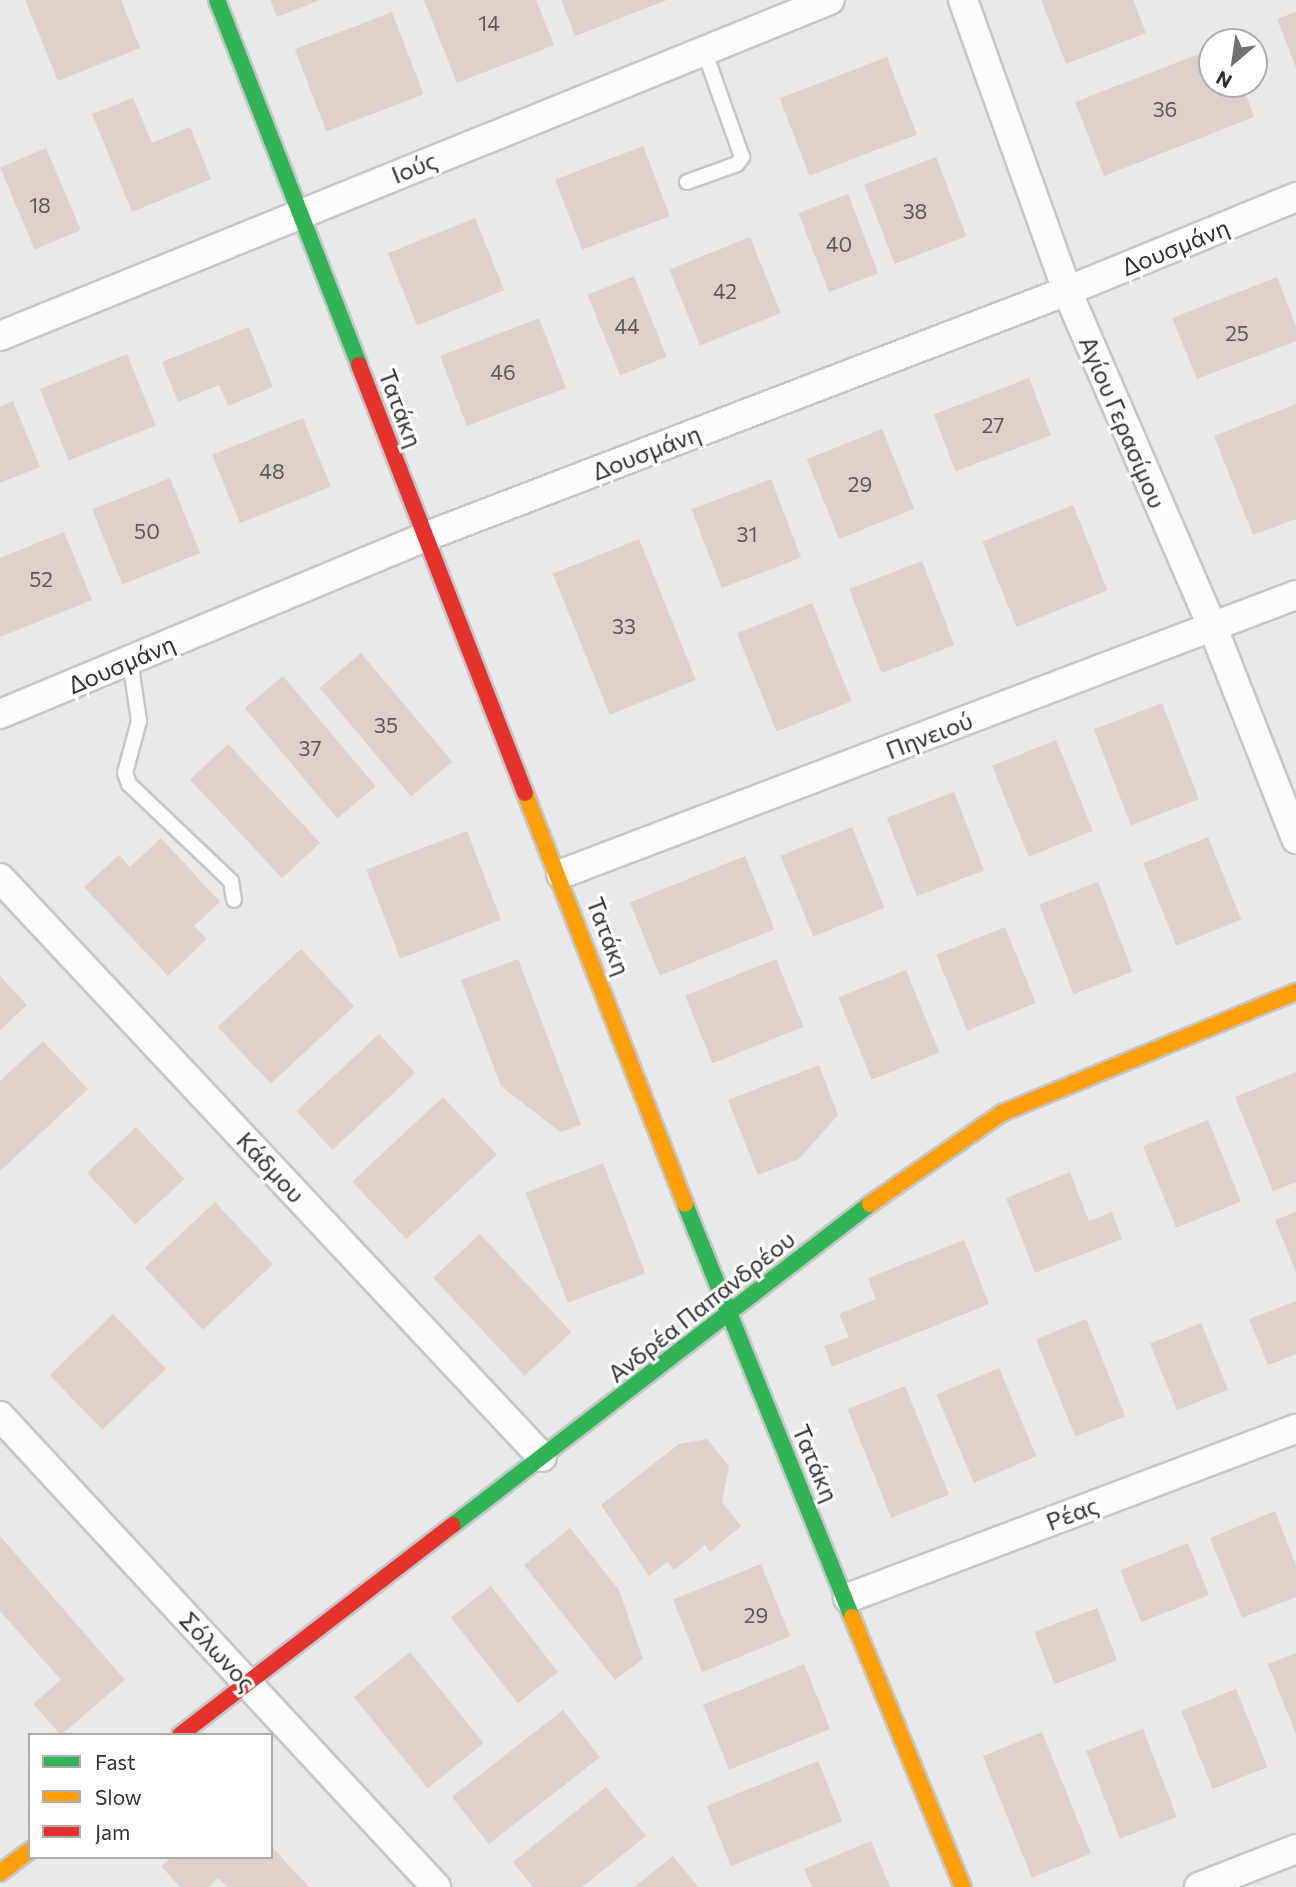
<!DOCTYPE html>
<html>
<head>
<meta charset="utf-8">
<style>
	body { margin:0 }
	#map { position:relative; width:1296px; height:1887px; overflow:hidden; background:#e7e9eb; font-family:Commissioner,sans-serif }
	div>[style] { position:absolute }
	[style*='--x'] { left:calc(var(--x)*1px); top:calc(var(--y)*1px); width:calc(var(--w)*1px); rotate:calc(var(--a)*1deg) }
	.building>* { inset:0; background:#dfd1c9; transform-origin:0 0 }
	.roads { filter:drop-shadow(2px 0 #c4c6c8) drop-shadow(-2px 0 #c4c6c8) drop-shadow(0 2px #c4c6c8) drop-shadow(0 -2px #c4c6c8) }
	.lane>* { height:14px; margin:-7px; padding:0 7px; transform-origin:7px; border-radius:7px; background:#fbfcfc }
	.street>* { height:28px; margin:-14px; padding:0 14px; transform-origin:14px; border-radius:14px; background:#fbfcfc }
	.fast>* { height:16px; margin:-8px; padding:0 8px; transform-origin:8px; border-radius:8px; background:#30b455 }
	.slow>* { height:16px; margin:-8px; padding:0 8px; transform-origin:8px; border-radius:8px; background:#ff9f0a }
	.jam>* { height:16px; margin:-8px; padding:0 8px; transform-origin:8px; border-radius:8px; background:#e5322d }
	span { translate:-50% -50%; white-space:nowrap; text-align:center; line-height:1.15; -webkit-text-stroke:6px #fff; paint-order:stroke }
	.number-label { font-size:21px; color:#5b5858 }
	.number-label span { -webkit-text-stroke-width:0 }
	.street-label { font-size:24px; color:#2f3032 }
	.legend { position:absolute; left:28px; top:1733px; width:245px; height:126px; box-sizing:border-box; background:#fff; border:2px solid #acacad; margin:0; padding:9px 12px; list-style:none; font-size:21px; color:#2f3032 }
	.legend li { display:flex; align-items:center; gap:14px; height:35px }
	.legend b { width:35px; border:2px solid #acacad }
	.north { position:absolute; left:1198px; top:28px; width:70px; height:70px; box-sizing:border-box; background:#fff; border:2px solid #acacad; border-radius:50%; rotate:209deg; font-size:19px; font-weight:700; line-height:28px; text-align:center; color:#2f3032 }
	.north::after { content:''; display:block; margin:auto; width:24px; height:32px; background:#6f7173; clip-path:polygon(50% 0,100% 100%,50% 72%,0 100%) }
</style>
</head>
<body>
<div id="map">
	<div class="building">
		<div style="clip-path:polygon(25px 0,121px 0,140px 48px,58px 81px)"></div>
		<div style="clip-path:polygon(270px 0,320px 0,277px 17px)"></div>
		<div style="clip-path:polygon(424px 0,536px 0,554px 45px,457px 83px)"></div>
		<div style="clip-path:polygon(561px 0,667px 0,575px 36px)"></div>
		<div style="clip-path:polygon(1041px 0,1133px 0,1146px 33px,1066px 64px)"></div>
		<div style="left:392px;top:12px;width:88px;height:104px;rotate:69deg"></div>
		<div style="clip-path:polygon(1296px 12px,1296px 68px,1277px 19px)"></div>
		<div style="clip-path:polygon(1212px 49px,1212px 84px,1242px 84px,1254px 117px,1104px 176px,1075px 102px)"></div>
		<div style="left:887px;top:57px;width:83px;height:115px;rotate:69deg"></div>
		<div style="clip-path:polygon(133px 98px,152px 143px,190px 127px,211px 179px,132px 212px,92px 114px)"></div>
		<div style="left:643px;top:146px;width:75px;height:94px;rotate:69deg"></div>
		<div style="left:46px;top:148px;width:89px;height:50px;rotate:67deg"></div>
		<div style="left:936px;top:157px;width:85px;height:77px;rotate:69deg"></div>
		<div style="left:848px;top:194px;width:85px;height:53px;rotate:69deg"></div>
		<div style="left:475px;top:218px;width:78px;height:94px;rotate:68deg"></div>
		<div style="left:750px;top:237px;width:82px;height:87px;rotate:68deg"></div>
		<div style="left:634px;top:276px;width:87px;height:50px;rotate:68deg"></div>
		<div style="clip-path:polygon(1277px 277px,1296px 326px,1296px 341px,1197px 379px,1172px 318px)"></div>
		<div style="left:539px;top:318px;width:75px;height:106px;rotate:69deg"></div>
		<div style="clip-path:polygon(249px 327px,273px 387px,228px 406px,219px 385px,178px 402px,162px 362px)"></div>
		<div style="left:127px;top:354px;width:77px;height:94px;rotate:68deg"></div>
		<div style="left:1029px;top:378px;width:61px;height:102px;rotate:69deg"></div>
		<div style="clip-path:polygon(13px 401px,40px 467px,0 483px,0 407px)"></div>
		<div style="clip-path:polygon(1296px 404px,1296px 519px,1253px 535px,1214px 436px)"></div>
		<div style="left:303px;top:418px;width:74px;height:98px;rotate:68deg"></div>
		<div style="left:882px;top:429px;width:86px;height:81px;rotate:68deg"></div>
		<div style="left:170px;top:478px;width:81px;height:84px;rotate:68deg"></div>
		<div style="left:771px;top:479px;width:84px;height:85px;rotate:69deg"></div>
		<div style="left:1073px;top:505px;width:92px;height:98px;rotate:68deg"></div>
		<div style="clip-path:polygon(64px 532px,92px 600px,0 637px,0 558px)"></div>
		<div style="left:639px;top:539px;width:152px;height:93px;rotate:68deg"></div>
		<div style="left:922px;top:561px;width:90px;height:78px;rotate:69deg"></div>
		<div style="left:812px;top:603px;width:106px;height:81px;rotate:68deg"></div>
		<div style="left:361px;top:653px;width:142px;height:54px;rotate:50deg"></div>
		<div style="left:283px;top:676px;width:144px;height:50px;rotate:50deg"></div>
		<div style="left:1162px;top:703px;width:103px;height:73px;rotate:69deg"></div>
		<div style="left:1056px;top:740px;width:98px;height:69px;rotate:68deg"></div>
		<div style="left:228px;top:744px;width:135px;height:52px;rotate:47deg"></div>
		<div style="left:954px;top:792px;width:84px;height:72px;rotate:69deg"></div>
		<div style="left:852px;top:827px;width:87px;height:77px;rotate:68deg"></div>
		<div style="left:467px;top:831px;width:95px;height:108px;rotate:69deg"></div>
		<div style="left:1208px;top:837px;width:89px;height:70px;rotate:68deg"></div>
		<div style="clip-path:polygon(161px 838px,220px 902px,194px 926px,207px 939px,168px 976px,84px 887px,119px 855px,130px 867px)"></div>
		<div style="left:745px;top:856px;width:79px;height:124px;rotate:68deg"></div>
		<div style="left:1098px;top:882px;width:96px;height:63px;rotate:69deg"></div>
		<div style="left:1005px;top:927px;width:82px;height:74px;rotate:68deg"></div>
		<div style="left:301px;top:949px;width:78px;height:114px;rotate:47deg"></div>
		<div style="clip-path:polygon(518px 959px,581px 1125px,560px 1132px,501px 1086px,461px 980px)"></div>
		<div style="left:776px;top:959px;width:73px;height:98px;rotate:68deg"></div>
		<div style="left:906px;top:970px;width:89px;height:73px;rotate:68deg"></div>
		<div style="clip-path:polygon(0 976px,27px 1005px,0 1030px)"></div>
		<div style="left:379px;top:1034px;width:53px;height:113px;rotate:47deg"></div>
		<div style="clip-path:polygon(43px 1041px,88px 1089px,0 1171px,0 1081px)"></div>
		<div style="clip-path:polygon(819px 1065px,838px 1115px,799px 1159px,758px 1175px,728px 1100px)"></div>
		<div style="clip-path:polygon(1296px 1072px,1296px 1182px,1273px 1191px,1235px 1097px)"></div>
		<div style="left:443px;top:1097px;width:79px;height:124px;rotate:47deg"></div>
		<div style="left:1208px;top:1120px;width:88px;height:70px;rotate:68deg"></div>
		<div style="left:136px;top:1127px;width:71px;height:67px;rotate:47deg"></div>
		<div style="left:603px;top:1163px;width:118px;height:83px;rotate:69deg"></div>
		<div style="clip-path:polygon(1070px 1172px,1089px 1221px,1112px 1212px,1122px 1239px,1035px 1273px,1006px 1198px)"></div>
		<div style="left:215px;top:1202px;width:85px;height:96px;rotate:47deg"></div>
		<div style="clip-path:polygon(1296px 1212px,1296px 1272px,1275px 1220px)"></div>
		<div style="left:480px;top:1234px;width:134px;height:64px;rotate:47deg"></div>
		<div style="clip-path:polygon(964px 1240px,989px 1304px,832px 1367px,824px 1346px,849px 1337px,839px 1314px,876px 1299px,868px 1278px)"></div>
		<div style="clip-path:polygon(1296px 1301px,1296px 1354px,1268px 1365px,1249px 1319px)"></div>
		<div style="left:113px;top:1314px;width:76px;height:88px;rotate:46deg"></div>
		<div style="left:1086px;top:1319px;width:105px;height:54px;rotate:68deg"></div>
		<div style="left:1201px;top:1323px;width:72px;height:55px;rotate:68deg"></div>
		<div style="left:999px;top:1368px;width:96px;height:68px;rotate:67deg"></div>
		<div style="left:905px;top:1386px;width:117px;height:62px;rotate:68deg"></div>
		<div style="clip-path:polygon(707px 1439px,729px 1466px,722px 1502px,741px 1526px,710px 1552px,705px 1545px,674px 1570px,667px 1562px,649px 1576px,601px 1505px,679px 1444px)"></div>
		<div style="clip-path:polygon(1275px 1511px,1296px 1565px,1296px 1597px,1242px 1618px,1210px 1538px)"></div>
		<div style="clip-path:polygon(570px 1528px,619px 1590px,643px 1659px,615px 1680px,524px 1565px)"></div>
		<div style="clip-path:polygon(0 1536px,125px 1680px,61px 1735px,33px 1704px,61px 1680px,0 1611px)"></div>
		<div style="left:1188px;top:1543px;width:56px;height:73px;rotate:68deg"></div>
		<div style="left:761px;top:1564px;width:78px;height:95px;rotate:68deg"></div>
		<div style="left:491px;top:1586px;width:109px;height:51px;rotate:52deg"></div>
		<div style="left:1097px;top:1608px;width:56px;height:67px;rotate:69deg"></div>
		<div style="left:410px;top:1652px;width:117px;height:72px;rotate:51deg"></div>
		<div style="clip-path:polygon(1296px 1653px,1296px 1734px,1268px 1664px)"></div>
		<div style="left:804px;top:1664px;width:70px;height:109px;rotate:68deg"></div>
		<div style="left:1236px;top:1689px;width:84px;height:59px;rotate:68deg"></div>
		<div style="left:563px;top:1710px;width:60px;height:141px;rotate:52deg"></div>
		<div style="left:1143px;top:1729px;width:94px;height:61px;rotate:69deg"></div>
		<div style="left:1042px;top:1732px;width:131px;height:64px;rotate:68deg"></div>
		<div style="left:818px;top:1761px;width:65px;height:120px;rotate:68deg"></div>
		<div style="clip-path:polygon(606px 1787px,646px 1836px,582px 1887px,533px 1887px,513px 1862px)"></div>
		<div style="clip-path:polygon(871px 1841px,890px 1887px,812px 1887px,804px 1869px)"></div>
		<div style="clip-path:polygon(271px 1846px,309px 1887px,227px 1887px,218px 1878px,208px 1887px,180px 1887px,161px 1866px,171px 1857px,271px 1857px)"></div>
		<div style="clip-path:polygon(673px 1856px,698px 1887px,634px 1887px)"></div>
	</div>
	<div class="roads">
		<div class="lane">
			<div style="--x:687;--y:182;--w:53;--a:-19.8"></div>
			<div style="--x:737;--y:164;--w:9;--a:-54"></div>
			<div style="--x:742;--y:157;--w:114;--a:-109.6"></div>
			<div style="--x:130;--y:660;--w:62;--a:81.6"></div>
			<div style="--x:139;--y:721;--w:54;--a:105.1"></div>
			<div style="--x:125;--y:773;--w:12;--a:70"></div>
			<div style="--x:129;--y:784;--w:141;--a:43.6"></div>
			<div style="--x:231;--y:881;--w:19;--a:81"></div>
		</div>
		<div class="street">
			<div style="--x:963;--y:0;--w:309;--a:70.3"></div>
			<div style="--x:1067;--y:291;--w:367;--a:66.6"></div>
			<div style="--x:1213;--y:628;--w:227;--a:68.5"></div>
			<div style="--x:0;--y:336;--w:895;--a:-22.04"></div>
			<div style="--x:0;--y:714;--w:463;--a:-22.6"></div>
			<div style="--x:427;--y:536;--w:685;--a:-20.95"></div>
			<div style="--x:1067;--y:291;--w:248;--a:-22.3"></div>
			<div style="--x:561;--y:874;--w:786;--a:-20.79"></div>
			<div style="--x:0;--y:878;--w:793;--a:46.89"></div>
			<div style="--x:0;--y:1416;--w:642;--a:47.21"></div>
			<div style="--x:848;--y:1598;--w:479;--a:-20.7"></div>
			<div style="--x:1199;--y:1887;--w:104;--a:-21.4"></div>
		</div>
		<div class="fast">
			<div style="--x:217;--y:0;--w:392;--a:68.7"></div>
			<div style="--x:685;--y:1204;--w:445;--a:68"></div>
			<div style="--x:453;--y:1525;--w:526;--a:-37.59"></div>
		</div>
		<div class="slow">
			<div style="--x:525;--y:793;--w:441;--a:68.7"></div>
			<div style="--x:870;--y:1204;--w:160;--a:-34.6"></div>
			<div style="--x:1002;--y:1113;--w:318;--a:-22.4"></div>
			<div style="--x:852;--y:1617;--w:292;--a:67.7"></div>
			<div style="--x:0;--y:1873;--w:38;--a:-37"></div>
		</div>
		<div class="jam">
			<div style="--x:359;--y:365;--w:459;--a:68.8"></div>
			<div style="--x:180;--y:1735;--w:344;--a:-37.6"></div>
		</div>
	</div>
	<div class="number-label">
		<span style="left:489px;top:23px">14</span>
		<span style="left:1165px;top:109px">36</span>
		<span style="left:40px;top:205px">18</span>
		<span style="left:915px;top:211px">38</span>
		<span style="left:839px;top:244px">40</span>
		<span style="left:725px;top:291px">42</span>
		<span style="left:627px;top:326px">44</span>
		<span style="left:1237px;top:333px">25</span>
		<span style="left:503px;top:372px">46</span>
		<span style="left:993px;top:425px">27</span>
		<span style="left:272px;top:471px">48</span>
		<span style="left:860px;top:484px">29</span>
		<span style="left:147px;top:531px">50</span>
		<span style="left:747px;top:534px">31</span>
		<span style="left:41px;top:579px">52</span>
		<span style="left:624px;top:626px">33</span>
		<span style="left:386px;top:725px">35</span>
		<span style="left:310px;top:748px">37</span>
		<span style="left:756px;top:1615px">29</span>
	</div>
	<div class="street-label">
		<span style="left:414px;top:167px;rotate:-22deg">Ιούς</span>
		<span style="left:1175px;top:247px;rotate:-22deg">Δουσμάνη</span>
		<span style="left:401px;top:408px;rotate:69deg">Τατάκη</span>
		<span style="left:1123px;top:422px;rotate:67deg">Αγίου Γερασίμου</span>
		<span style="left:646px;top:452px;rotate:-21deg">Δουσμάνη</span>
		<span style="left:121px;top:664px;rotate:-23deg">Δουσμάνη</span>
		<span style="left:929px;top:735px;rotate:-21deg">Πηνειού</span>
		<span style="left:609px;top:936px;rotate:69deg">Τατάκη</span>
		<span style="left:271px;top:1167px;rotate:47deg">Κάδμου</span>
		<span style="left:701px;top:1306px;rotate:-38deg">Ανδρέα Παπανδρέου</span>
		<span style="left:816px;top:1463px;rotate:67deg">Τατάκη</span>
		<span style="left:1072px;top:1513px;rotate:-21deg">Ρέας</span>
		<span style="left:218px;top:1651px;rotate:47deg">Σόλωνος</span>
	</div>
	<ul class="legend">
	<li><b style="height:9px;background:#30b455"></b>Fast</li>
	<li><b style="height:9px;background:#ff9f0a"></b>Slow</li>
	<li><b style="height:9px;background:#e5322d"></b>Jam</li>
	</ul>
	<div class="north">N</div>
</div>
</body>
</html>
